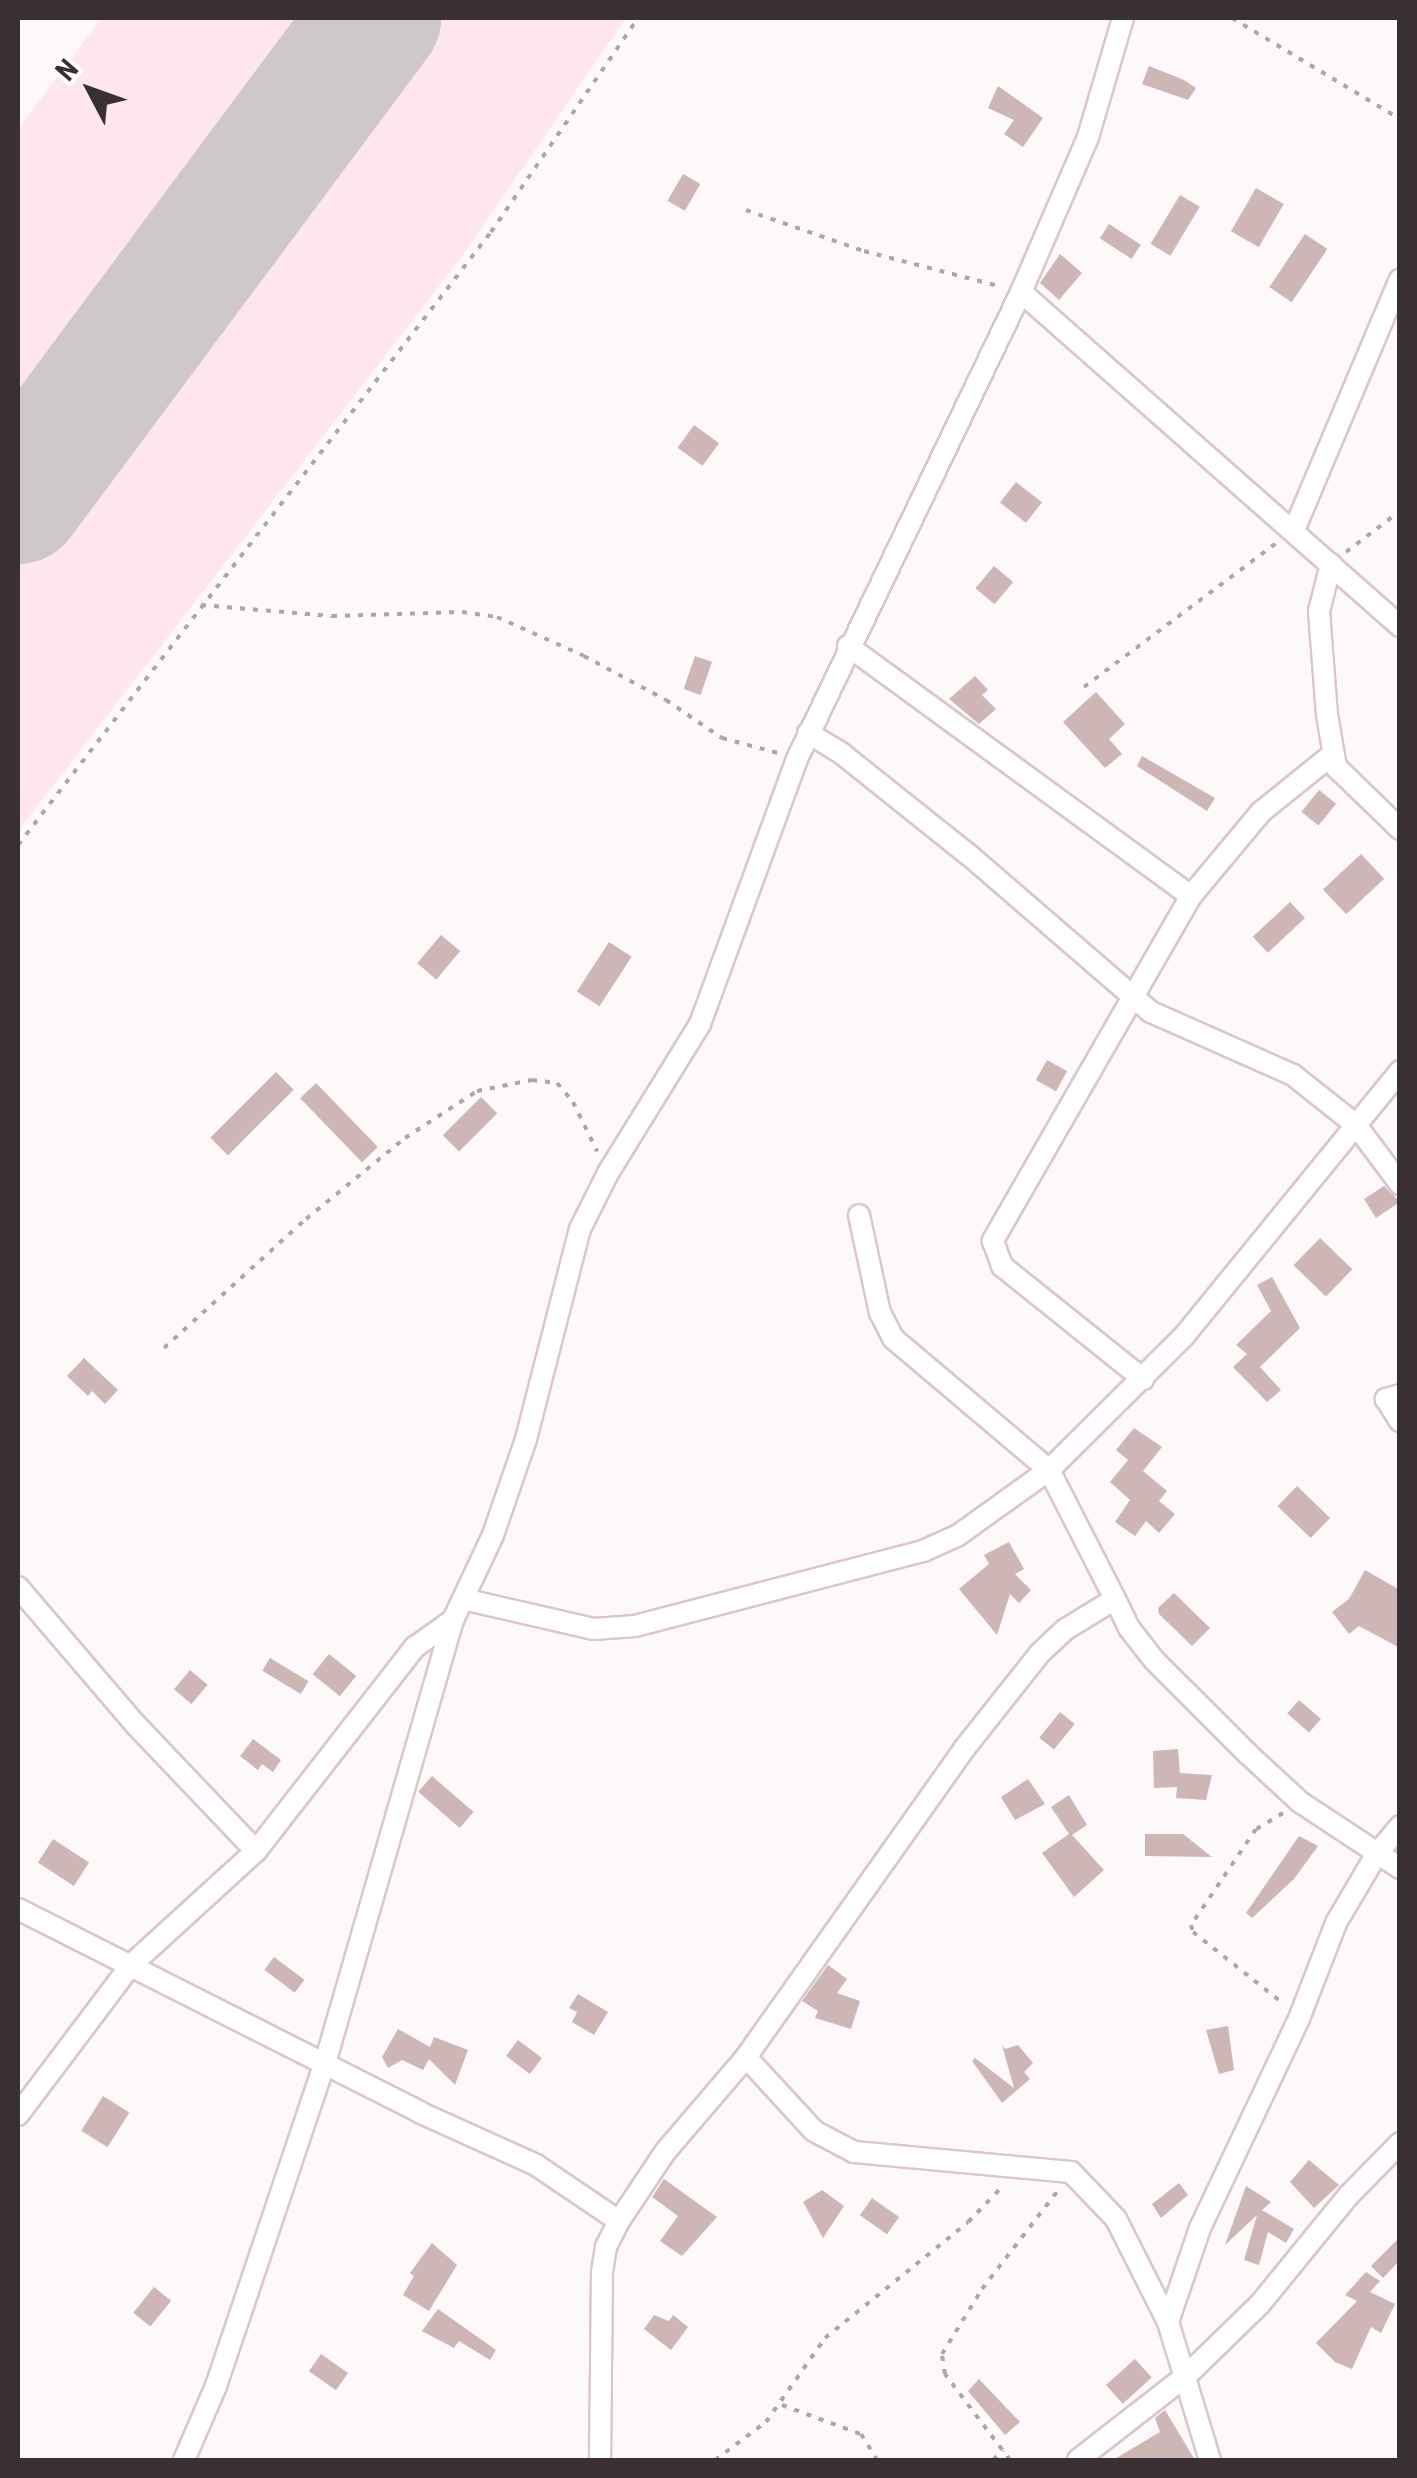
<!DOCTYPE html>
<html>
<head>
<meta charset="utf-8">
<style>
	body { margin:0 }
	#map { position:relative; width:1417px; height:2478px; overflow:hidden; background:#fdf8fa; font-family:"Roboto Condensed",sans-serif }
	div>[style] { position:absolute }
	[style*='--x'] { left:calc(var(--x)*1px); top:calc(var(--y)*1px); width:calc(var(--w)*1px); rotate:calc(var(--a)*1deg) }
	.built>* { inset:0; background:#ffe5f0 }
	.runway>* { height:130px; margin:-65px; padding:0 65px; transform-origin:65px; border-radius:65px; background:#cec8ca }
	.building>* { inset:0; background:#ceb5b6; transform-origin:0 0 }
	.path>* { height:4px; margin-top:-2px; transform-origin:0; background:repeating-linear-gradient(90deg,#aca6a9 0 5px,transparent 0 13px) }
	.roads { filter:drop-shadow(2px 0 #dcc5ce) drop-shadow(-2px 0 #dcc5ce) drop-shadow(0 2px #dcc5ce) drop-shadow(0 -2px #dcc5ce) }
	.minor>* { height:20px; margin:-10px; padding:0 10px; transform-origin:10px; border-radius:10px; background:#fff }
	span { translate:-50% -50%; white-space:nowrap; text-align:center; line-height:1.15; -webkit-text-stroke:10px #fff; paint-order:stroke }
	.frame { position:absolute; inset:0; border:20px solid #393034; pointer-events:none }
	.north { position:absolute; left:40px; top:40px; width:100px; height:100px; -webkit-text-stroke:8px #fff; paint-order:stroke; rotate:311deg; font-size:28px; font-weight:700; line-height:40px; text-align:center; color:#393034 }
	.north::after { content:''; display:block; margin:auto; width:35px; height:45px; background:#393034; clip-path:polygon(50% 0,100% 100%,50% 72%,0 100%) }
</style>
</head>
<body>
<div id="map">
	<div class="built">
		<div style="clip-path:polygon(102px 18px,626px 18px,463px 255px,18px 831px,18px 129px)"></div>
	</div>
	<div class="runway">
		<div style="--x:18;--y:499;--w:600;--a:-53.34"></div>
	</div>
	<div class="building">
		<div style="clip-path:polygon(1149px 66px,1184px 80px,1196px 88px,1188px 100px,1142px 84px)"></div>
		<div style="clip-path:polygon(998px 86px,1043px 118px,1023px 147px,1004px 134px,1014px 120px,988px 108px)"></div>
		<div style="left:683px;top:174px;width:20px;height:31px;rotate:30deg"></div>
		<div style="left:1256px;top:188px;width:32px;height:50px;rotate:30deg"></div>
		<div style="left:1180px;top:195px;width:23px;height:57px;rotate:31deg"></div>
		<div style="left:1109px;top:224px;width:38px;height:17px;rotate:33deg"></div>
		<div style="left:1305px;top:234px;width:27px;height:64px;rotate:34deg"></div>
		<div style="clip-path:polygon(1060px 254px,1082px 273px,1059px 300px,1040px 283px)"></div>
		<div style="left:694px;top:425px;width:31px;height:28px;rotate:36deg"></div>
		<div style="left:1016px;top:482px;width:33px;height:26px;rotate:38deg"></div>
		<div style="left:994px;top:566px;width:25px;height:29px;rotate:40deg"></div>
		<div style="left:695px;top:656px;width:18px;height:35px;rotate:19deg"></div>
		<div style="clip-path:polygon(975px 676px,988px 690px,982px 695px,996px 709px,979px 724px,949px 699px)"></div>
		<div style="clip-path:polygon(1096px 692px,1125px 724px,1109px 739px,1122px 754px,1105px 768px,1063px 722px)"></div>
		<div style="clip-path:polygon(1142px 756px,1215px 798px,1207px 811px,1137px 766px)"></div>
		<div style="left:1319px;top:790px;width:22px;height:28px;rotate:39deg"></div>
		<div style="left:1361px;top:854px;width:34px;height:52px;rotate:47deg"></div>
		<div style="left:1290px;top:902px;width:22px;height:51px;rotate:47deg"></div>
		<div style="left:441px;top:935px;width:25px;height:37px;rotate:40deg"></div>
		<div style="left:609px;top:942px;width:27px;height:59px;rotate:33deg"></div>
		<div style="left:1047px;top:1060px;width:23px;height:23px;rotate:29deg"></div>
		<div style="left:276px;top:1072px;width:25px;height:93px;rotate:45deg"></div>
		<div style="left:316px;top:1083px;width:89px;height:22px;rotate:46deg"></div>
		<div style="left:481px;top:1097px;width:23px;height:54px;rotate:45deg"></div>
		<div style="clip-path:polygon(1384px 1186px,1400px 1202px,1376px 1218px,1364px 1199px)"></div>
		<div style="left:1320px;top:1238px;width:45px;height:38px;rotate:44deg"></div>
		<div style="clip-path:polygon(1272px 1277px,1300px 1328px,1260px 1367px,1281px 1390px,1267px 1402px,1233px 1367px,1247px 1354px,1236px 1345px,1271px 1311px,1257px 1285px)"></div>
		<div style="clip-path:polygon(84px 1358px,118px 1390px,105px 1404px,92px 1391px,88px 1396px,67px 1376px)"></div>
		<div style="clip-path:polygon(1134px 1428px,1162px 1447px,1143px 1471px,1167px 1491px,1159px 1501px,1175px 1514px,1159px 1533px,1146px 1521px,1135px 1536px,1115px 1522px,1130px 1500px,1110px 1482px,1128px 1460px,1116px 1450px)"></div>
		<div style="left:1297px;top:1486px;width:46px;height:28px;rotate:44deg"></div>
		<div style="clip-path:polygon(1009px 1542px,1024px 1569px,1015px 1574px,1031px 1590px,1019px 1603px,1010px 1594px,997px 1635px,959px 1589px,989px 1564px,984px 1555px)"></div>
		<div style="clip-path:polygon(1365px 1570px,1400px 1590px,1400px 1648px,1359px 1626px,1349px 1634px,1332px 1612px,1349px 1599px)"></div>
		<div style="clip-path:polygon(1174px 1593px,1210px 1628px,1192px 1646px,1159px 1614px,1158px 1608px)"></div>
		<div style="left:329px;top:1654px;width:35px;height:26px;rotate:39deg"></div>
		<div style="left:270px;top:1658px;width:45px;height:15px;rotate:31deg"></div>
		<div style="left:190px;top:1670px;width:23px;height:25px;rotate:40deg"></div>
		<div style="left:1299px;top:1700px;width:29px;height:18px;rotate:41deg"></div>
		<div style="left:1060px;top:1712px;width:19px;height:33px;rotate:39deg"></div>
		<div style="clip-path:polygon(253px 1739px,281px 1760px,273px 1772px,262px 1764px,258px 1770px,240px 1756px)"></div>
		<div style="clip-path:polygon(1178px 1749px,1180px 1773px,1212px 1775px,1206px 1800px,1176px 1798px,1177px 1787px,1154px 1788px,1153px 1751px)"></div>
		<div style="left:432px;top:1776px;width:55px;height:21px;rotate:41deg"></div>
		<div style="clip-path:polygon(1028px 1779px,1045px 1804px,1015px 1820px,1001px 1797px)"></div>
		<div style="clip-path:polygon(1069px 1795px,1087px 1825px,1072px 1835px,1104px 1870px,1074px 1897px,1042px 1853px,1069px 1834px,1051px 1807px)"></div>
		<div style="clip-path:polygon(1145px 1834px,1183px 1834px,1212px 1857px,1145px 1856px)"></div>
		<div style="clip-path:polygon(1299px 1836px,1318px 1846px,1294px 1879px,1252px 1918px,1246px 1913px)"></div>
		<div style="left:53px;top:1839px;width:43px;height:28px;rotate:33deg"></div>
		<div style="left:274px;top:1957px;width:38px;height:16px;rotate:37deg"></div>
		<div style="clip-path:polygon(828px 1965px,847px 1979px,837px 1993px,860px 2001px,851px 2029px,815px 2018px,818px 2011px,802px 2001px)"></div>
		<div style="clip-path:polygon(578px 1994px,608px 2012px,594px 2035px,572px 2022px,577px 2012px,569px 2008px)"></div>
		<div style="clip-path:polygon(1228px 2026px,1234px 2070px,1219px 2074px,1206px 2030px)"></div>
		<div style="clip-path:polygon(398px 2029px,430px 2047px,434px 2037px,468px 2050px,455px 2085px,429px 2059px,423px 2070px,402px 2060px,388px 2068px,382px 2057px)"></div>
		<div style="left:518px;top:2040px;width:30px;height:20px;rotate:37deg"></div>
		<div style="clip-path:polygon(1002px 2045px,1005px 2049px,1018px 2045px,1033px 2063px,1024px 2072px,1030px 2079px,1002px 2103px,972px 2061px,975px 2058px,1014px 2088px)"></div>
		<div style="left:103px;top:2096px;width:31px;height:41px;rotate:32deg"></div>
		<div style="clip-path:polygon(1309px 2160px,1339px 2185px,1314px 2208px,1290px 2182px)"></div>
		<div style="clip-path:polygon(664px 2179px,717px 2217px,682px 2256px,660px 2241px,678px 2216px,652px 2197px)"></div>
		<div style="clip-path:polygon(1179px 2183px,1188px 2195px,1161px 2218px,1152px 2204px)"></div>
		<div style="clip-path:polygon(1246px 2186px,1271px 2202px,1262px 2210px,1294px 2229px,1286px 2243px,1268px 2232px,1259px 2265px,1244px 2260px,1257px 2215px,1225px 2245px)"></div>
		<div style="clip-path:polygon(822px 2190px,844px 2206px,823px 2238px,803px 2202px)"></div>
		<div style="left:872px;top:2198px;width:33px;height:21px;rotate:35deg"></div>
		<div style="clip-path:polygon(1400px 2237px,1400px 2260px,1383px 2278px,1371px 2266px)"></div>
		<div style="clip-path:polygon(432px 2243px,457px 2265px,429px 2311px,403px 2295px,414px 2276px,410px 2273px)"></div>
		<div style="clip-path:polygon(1366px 2272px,1380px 2281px,1370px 2292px,1395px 2304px,1381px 2333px,1371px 2327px,1352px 2369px,1335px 2362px,1316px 2343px,1357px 2301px,1345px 2295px)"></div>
		<div style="left:154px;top:2287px;width:22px;height:33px;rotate:39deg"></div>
		<div style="clip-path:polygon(438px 2309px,496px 2350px,490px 2360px,459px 2341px,454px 2348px,422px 2331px)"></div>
		<div style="clip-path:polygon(654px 2315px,669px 2321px,673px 2315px,688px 2327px,671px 2350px,644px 2329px)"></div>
		<div style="left:321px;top:2354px;width:33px;height:21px;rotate:35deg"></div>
		<div style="left:1135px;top:2359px;width:25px;height:39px;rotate:48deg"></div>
		<div style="clip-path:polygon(979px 2379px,1020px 2422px,1005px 2435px,968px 2391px)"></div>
		<div style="clip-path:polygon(1165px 2410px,1195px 2460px,1113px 2460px,1160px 2432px,1155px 2418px)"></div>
	</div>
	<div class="path">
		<div style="--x:1232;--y:18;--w:196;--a:31"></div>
		<div style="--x:746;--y:210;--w:125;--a:19.2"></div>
		<div style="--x:864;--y:251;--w:143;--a:14.6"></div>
		<div style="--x:1346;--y:552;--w:68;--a:-37.2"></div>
		<div style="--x:201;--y:605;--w:131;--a:4.8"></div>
		<div style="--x:332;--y:616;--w:130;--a:-1.8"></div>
		<div style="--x:462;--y:612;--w:35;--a:8"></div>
		<div style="--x:497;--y:617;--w:95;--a:24.1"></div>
		<div style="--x:584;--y:656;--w:93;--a:28.2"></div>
		<div style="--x:666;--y:700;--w:68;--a:34.2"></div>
		<div style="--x:722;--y:738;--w:58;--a:15"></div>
		<div style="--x:1084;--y:687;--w:242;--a:-36.8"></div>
		<div style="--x:18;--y:845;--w:774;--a:-52.35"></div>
		<div style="--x:491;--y:232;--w:260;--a:-55.5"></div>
		<div style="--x:164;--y:1348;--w:192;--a:-42.3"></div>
		<div style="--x:306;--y:1219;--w:128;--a:-39.3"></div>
		<div style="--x:405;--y:1138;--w:86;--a:-33.1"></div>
		<div style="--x:477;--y:1091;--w:56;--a:-11.3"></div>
		<div style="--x:532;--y:1080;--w:25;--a:7"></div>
		<div style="--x:557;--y:1083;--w:25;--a:50"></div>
		<div style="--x:573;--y:1102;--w:55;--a:63.9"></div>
		<div style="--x:1283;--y:1813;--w:31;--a:149"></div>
		<div style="--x:1256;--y:1829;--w:116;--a:124.1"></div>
		<div style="--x:1191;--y:1925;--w:7;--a:74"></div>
		<div style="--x:1193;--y:1932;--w:116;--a:38.4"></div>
		<div style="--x:782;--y:2405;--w:84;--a:20.2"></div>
		<div style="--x:861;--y:2434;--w:31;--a:58"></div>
		<div style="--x:715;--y:2460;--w:64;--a:-36.7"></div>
		<div style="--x:766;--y:2422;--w:103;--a:-54.9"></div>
		<div style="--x:825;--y:2338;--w:184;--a:-39"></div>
		<div style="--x:968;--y:2222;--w:52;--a:-45.8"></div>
		<div style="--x:993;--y:2460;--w:14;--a:-45"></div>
		<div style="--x:1010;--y:2460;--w:108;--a:-127.1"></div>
		<div style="--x:945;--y:2374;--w:20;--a:-99"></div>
		<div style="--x:942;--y:2354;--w:76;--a:-58.4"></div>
		<div style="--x:982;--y:2289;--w:126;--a:-52.4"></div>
	</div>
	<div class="roads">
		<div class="minor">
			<div style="--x:1021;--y:292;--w:505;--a:41.39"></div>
			<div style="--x:1294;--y:530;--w:272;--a:-67.1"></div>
			<div style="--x:1331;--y:564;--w:49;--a:104.3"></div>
			<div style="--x:1319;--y:611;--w:104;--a:85.6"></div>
			<div style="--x:1327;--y:715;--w:53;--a:80.2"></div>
			<div style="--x:1336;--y:767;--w:89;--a:44.1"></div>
			<div style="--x:848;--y:646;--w:424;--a:36.1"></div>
			<div style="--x:1191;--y:896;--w:398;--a:119.9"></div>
			<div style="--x:993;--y:1241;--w:27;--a:70"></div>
			<div style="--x:1002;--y:1266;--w:181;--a:38.7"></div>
			<div style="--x:808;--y:733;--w:39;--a:31"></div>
			<div style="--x:841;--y:753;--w:164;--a:38.6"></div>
			<div style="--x:969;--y:855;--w:240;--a:40.8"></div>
			<div style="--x:1151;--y:1012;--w:155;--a:23.9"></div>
			<div style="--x:1293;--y:1075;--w:80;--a:38.4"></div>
			<div style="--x:1356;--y:1125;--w:74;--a:53.3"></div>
			<div style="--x:1191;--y:896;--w:109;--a:-50.2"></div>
			<div style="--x:1261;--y:812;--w:92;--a:-38.9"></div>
			<div style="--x:1400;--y:1395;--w:15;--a:164"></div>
			<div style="--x:1386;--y:1399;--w:26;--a:58"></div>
			<div style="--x:18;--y:1587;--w:182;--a:49.5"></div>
			<div style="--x:136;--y:1725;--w:174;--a:46.4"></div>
			<div style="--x:463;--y:1599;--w:134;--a:12.9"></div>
			<div style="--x:594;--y:1629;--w:41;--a:-4.2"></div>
			<div style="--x:635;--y:1626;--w:298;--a:-14.6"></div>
			<div style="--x:923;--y:1551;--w:37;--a:-24"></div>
			<div style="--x:957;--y:1536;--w:113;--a:-35.7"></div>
			<div style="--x:1049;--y:1470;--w:204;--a:-139.8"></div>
			<div style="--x:893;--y:1338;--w:28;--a:-117"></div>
			<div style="--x:880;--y:1313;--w:100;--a:-102.1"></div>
			<div style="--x:1115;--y:1599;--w:32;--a:64"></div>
			<div style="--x:1129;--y:1628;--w:41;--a:52"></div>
			<div style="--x:1154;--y:1660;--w:132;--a:45"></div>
			<div style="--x:1247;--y:1753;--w:72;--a:42.8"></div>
			<div style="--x:1300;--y:1802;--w:120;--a:33.4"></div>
			<div style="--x:18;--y:1909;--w:452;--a:26.8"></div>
			<div style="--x:421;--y:2113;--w:126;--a:24.3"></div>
			<div style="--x:536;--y:2165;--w:100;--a:34"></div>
			<div style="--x:619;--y:2221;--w:29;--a:117"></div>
			<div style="--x:606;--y:2247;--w:26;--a:99"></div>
			<div style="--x:602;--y:2273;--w:187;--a:90.6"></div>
			<div style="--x:746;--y:2057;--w:100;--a:47.4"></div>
			<div style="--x:814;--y:2131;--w:45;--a:27.7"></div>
			<div style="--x:854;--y:2152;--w:218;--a:5.3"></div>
			<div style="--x:1071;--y:2172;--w:65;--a:46.2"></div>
			<div style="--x:1116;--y:2219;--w:115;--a:63.2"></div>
			<div style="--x:1168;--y:2322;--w:144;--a:73.1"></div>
			<div style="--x:18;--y:2115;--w:188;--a:-53"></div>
			<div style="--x:131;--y:1965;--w:169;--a:-42.4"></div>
			<div style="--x:256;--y:1851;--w:259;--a:-52.1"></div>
			<div style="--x:415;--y:1647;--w:47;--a:-35.4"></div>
			<div style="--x:619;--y:2221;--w:83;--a:-56.3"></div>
			<div style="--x:665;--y:2152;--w:125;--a:-49.5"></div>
			<div style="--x:746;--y:2057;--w:377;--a:-54.7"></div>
			<div style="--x:964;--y:1749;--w:122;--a:-51.6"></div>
			<div style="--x:1040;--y:1653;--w:35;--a:-43"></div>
			<div style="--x:1066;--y:1629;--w:57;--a:-31.5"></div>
			<div style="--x:1115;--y:1599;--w:145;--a:-117.1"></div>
			<div style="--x:1049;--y:1470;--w:190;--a:-44.8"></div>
			<div style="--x:1184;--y:1336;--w:342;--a:-50.8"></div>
			<div style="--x:1168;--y:2322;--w:99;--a:-71.2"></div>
			<div style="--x:1200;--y:2228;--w:234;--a:-64.7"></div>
			<div style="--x:1300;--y:2016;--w:100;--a:-68.8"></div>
			<div style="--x:1336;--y:1923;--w:79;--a:-59.5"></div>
			<div style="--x:1376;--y:1855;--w:38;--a:-50"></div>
			<div style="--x:184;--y:2460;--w:81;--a:-66.6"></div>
			<div style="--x:216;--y:2386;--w:341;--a:-71.4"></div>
			<div style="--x:325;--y:2063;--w:461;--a:-73.9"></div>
			<div style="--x:453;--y:1620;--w:94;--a:-64.8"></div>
			<div style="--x:493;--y:1535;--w:102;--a:-71"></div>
			<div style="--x:526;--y:1439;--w:217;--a:-75.6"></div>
			<div style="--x:580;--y:1229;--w:63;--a:-63.4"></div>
			<div style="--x:608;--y:1173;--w:175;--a:-58.3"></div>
			<div style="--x:700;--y:1024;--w:282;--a:-69.9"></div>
			<div style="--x:797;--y:759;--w:518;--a:-64.37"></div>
			<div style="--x:1021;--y:292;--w:169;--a:-66.6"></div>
			<div style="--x:1088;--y:137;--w:124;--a:-73.6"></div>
			<div style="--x:1078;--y:2460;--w:138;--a:-37.9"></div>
			<div style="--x:1187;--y:2375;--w:102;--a:-44.2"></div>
			<div style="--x:1260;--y:2304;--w:139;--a:-50.8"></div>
			<div style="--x:1348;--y:2196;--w:74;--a:-45.5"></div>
		</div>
	</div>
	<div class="frame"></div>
	<div class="north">N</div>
</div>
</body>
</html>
